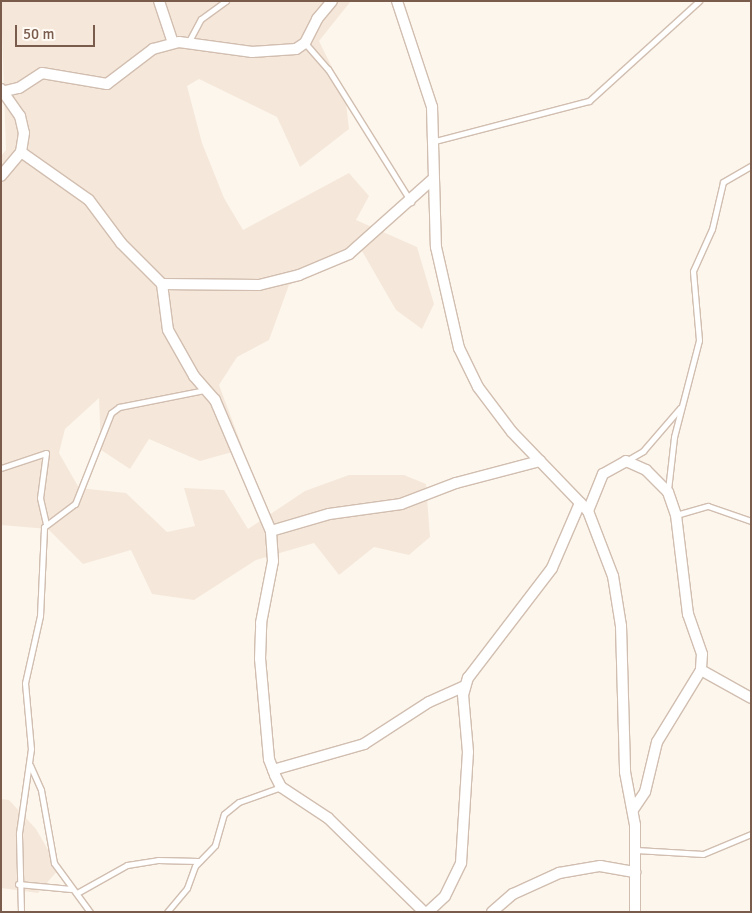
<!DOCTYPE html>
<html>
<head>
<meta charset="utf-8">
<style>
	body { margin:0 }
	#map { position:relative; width:752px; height:913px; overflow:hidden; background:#fdf6ec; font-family:Signika,sans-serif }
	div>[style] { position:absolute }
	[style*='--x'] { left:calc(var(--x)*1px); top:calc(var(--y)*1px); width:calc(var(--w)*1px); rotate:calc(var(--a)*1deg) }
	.residential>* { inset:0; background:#f5e8da }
	.roads { filter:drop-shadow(1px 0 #d1beb0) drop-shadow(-1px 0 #d1beb0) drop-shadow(0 1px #d1beb0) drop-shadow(0 -1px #d1beb0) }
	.service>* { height:5px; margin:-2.5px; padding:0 2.5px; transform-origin:2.5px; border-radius:2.5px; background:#fff }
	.minor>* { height:10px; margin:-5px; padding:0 5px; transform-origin:5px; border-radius:5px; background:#fff }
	span { translate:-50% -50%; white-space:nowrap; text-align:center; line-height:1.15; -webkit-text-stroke:4px #fffaf3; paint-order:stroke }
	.frame { position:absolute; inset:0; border:2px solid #7a5c4d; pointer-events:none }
	.scale { position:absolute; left:15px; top:25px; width:80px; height:22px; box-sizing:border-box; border:2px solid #7a5c4d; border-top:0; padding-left:6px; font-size:15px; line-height:18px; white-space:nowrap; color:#7a5c4d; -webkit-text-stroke:4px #fffaf3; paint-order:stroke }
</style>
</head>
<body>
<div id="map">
	<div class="residential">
		<div style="clip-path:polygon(1px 1px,351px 1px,319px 41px,345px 94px,349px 129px,300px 167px,277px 117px,199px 79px,187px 86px,202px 143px,224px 198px,243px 230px,349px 173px,369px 196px,356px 220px,417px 247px,434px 304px,422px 329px,396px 310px,362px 251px,289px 285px,269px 340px,237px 357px,219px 385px,243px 449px,200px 461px,149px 439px,130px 469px,101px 450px,99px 398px,65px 429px,59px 453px,79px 488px,126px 493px,167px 532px,195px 526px,184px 488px,224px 490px,248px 529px,305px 491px,349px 475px,404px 475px,426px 484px,430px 537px,409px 555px,374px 547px,339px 575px,314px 543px,256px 560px,194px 600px,152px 594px,131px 550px,83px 564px,48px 529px,1px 525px,1px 156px,6px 150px)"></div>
		<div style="clip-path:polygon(1px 799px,9px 800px,36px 829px,59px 869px,38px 893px,1px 888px)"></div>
	</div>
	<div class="roads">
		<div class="service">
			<div style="--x:188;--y:43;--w:27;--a:-62"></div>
			<div style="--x:201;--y:19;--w:31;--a:-36"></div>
			<div style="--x:305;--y:43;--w:35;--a:49"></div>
			<div style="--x:328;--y:69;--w:157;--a:58"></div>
			<div style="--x:435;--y:141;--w:159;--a:-14.6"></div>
			<div style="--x:589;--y:101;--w:149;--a:-42.3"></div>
			<div style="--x:626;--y:461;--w:20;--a:-30"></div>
			<div style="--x:643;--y:451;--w:57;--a:-49.3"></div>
			<div style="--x:1;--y:468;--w:47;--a:-18.4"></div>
			<div style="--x:46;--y:453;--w:45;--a:97.6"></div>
			<div style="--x:40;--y:498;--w:27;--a:77"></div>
			<div style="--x:668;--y:490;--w:53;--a:-83.5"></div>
			<div style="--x:674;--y:437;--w:100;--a:-75.5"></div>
			<div style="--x:699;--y:340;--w:69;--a:-95"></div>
			<div style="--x:693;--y:271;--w:46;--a:-65.7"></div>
			<div style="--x:712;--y:229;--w:48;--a:-76.8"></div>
			<div style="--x:723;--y:182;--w:32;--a:-30"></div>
			<div style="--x:676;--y:515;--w:33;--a:-16"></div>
			<div style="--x:708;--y:506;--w:46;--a:19.2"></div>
			<div style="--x:30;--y:765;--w:27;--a:66"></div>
			<div style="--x:41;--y:790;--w:74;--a:79.9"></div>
			<div style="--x:54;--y:863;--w:61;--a:53.7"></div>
			<div style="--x:636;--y:850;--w:67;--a:3.4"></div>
			<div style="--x:703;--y:854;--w:52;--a:-22.6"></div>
			<div style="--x:18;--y:884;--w:53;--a:5.4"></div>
			<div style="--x:77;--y:893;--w:57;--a:-29.2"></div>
			<div style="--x:127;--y:865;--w:31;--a:-9"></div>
			<div style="--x:158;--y:860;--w:40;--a:1.4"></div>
			<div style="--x:21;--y:912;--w:79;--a:-91.5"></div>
			<div style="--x:19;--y:833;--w:85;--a:-81.9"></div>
			<div style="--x:31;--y:749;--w:66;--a:-95.2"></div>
			<div style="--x:25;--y:683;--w:69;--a:-77.4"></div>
			<div style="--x:40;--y:616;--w:89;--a:-87.4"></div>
			<div style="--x:44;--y:527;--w:39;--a:-37"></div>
			<div style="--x:75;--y:504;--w:98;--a:-68.4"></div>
			<div style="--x:111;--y:413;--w:10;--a:-37"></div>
			<div style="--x:119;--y:407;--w:88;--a:-11.2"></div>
			<div style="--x:167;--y:912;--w:31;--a:-50"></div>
			<div style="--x:187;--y:888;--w:23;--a:-70"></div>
			<div style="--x:195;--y:866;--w:29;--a:-46"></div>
			<div style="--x:215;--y:845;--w:32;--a:-74"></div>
			<div style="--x:224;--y:814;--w:19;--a:-39"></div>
			<div style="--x:239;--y:802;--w:45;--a:-19.7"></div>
		</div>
		<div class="minor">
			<div style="--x:159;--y:1;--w:44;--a:71.6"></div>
			<div style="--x:397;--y:1;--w:112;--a:71.7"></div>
			<div style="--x:432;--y:107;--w:140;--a:88.4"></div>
			<div style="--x:436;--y:247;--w:104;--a:77.2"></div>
			<div style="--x:459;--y:348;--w:43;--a:64"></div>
			<div style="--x:478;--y:387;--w:56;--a:52.9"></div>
			<div style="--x:512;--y:432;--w:110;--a:46.1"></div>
			<div style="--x:588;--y:511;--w:70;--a:69"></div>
			<div style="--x:613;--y:576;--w:51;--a:80.9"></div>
			<div style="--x:621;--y:626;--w:146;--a:88.4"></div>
			<div style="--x:625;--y:772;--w:54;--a:79.3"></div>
			<div style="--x:635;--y:825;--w:87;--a:90"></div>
			<div style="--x:1;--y:89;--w:33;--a:55"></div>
			<div style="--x:20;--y:116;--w:17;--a:77"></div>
			<div style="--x:24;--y:133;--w:19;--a:99"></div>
			<div style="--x:21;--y:152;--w:31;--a:130"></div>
			<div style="--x:1;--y:92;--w:18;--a:-13"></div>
			<div style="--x:19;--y:88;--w:27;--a:-33"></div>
			<div style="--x:42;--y:73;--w:66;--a:9.6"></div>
			<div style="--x:107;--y:84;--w:58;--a:-37.3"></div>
			<div style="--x:153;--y:49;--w:27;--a:-15"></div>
			<div style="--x:179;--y:42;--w:74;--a:7.8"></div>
			<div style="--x:252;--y:52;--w:44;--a:-3.9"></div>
			<div style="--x:296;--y:49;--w:11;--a:-34"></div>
			<div style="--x:305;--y:43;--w:27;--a:-63"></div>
			<div style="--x:317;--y:19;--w:23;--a:-50"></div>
			<div style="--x:21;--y:152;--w:83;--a:35.2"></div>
			<div style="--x:89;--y:200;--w:54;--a:53.3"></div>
			<div style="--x:121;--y:243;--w:58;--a:45"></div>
			<div style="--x:162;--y:284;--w:97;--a:0.6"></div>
			<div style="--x:259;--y:285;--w:41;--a:-14"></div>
			<div style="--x:299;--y:275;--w:54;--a:-22.8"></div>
			<div style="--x:349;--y:254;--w:113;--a:-41.8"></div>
			<div style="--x:162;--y:284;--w:46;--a:82.6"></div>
			<div style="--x:168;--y:330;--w:53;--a:60.5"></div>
			<div style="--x:194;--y:376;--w:32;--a:49"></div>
			<div style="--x:215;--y:400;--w:142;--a:66.9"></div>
			<div style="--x:588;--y:511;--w:40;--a:-68"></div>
			<div style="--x:603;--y:474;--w:26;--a:-29"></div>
			<div style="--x:626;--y:461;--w:22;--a:24"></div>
			<div style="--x:646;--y:470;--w:31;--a:45"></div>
			<div style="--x:668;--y:492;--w:24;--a:71"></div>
			<div style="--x:676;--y:515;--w:100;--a:83.1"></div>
			<div style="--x:688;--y:614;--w:42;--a:70.7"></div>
			<div style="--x:702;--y:654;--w:16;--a:94"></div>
			<div style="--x:701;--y:670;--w:84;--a:121.4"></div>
			<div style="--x:657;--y:742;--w:51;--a:103.5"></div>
			<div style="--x:645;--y:792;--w:22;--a:124"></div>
			<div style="--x:701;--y:670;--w:57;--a:29.2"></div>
			<div style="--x:273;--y:770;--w:95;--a:-15.9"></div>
			<div style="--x:364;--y:744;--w:77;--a:-32.9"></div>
			<div style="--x:429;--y:702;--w:39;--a:-24"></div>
			<div style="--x:424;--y:912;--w:134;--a:-135.6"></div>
			<div style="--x:328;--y:818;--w:56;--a:-146.6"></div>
			<div style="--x:281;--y:787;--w:13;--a:-117"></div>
			<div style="--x:275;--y:775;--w:17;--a:-111"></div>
			<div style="--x:269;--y:759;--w:100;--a:-95.1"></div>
			<div style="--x:260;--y:659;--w:36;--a:-88"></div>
			<div style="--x:261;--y:623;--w:63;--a:-79"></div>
			<div style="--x:273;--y:561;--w:30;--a:-94"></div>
			<div style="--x:271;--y:531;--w:60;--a:-16.3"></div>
			<div style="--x:329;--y:514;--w:73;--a:-7.9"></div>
			<div style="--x:401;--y:504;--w:59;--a:-20.9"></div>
			<div style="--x:456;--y:483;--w:87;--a:-14.7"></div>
			<div style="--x:428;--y:912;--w:23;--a:-43"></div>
			<div style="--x:445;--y:896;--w:37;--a:-64"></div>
			<div style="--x:461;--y:863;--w:111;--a:-86.4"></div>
			<div style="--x:468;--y:752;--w:57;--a:-95"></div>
			<div style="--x:463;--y:695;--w:18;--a:-74"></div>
			<div style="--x:468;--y:678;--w:138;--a:-52.6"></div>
			<div style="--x:552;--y:568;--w:71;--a:-66.7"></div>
			<div style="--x:492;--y:912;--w:28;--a:-41"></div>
			<div style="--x:513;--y:894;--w:51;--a:-24.5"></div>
			<div style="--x:559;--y:873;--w:42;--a:-9.7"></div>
			<div style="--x:600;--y:866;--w:36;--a:10"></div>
		</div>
	</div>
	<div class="frame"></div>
	<div class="scale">50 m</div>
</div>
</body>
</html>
